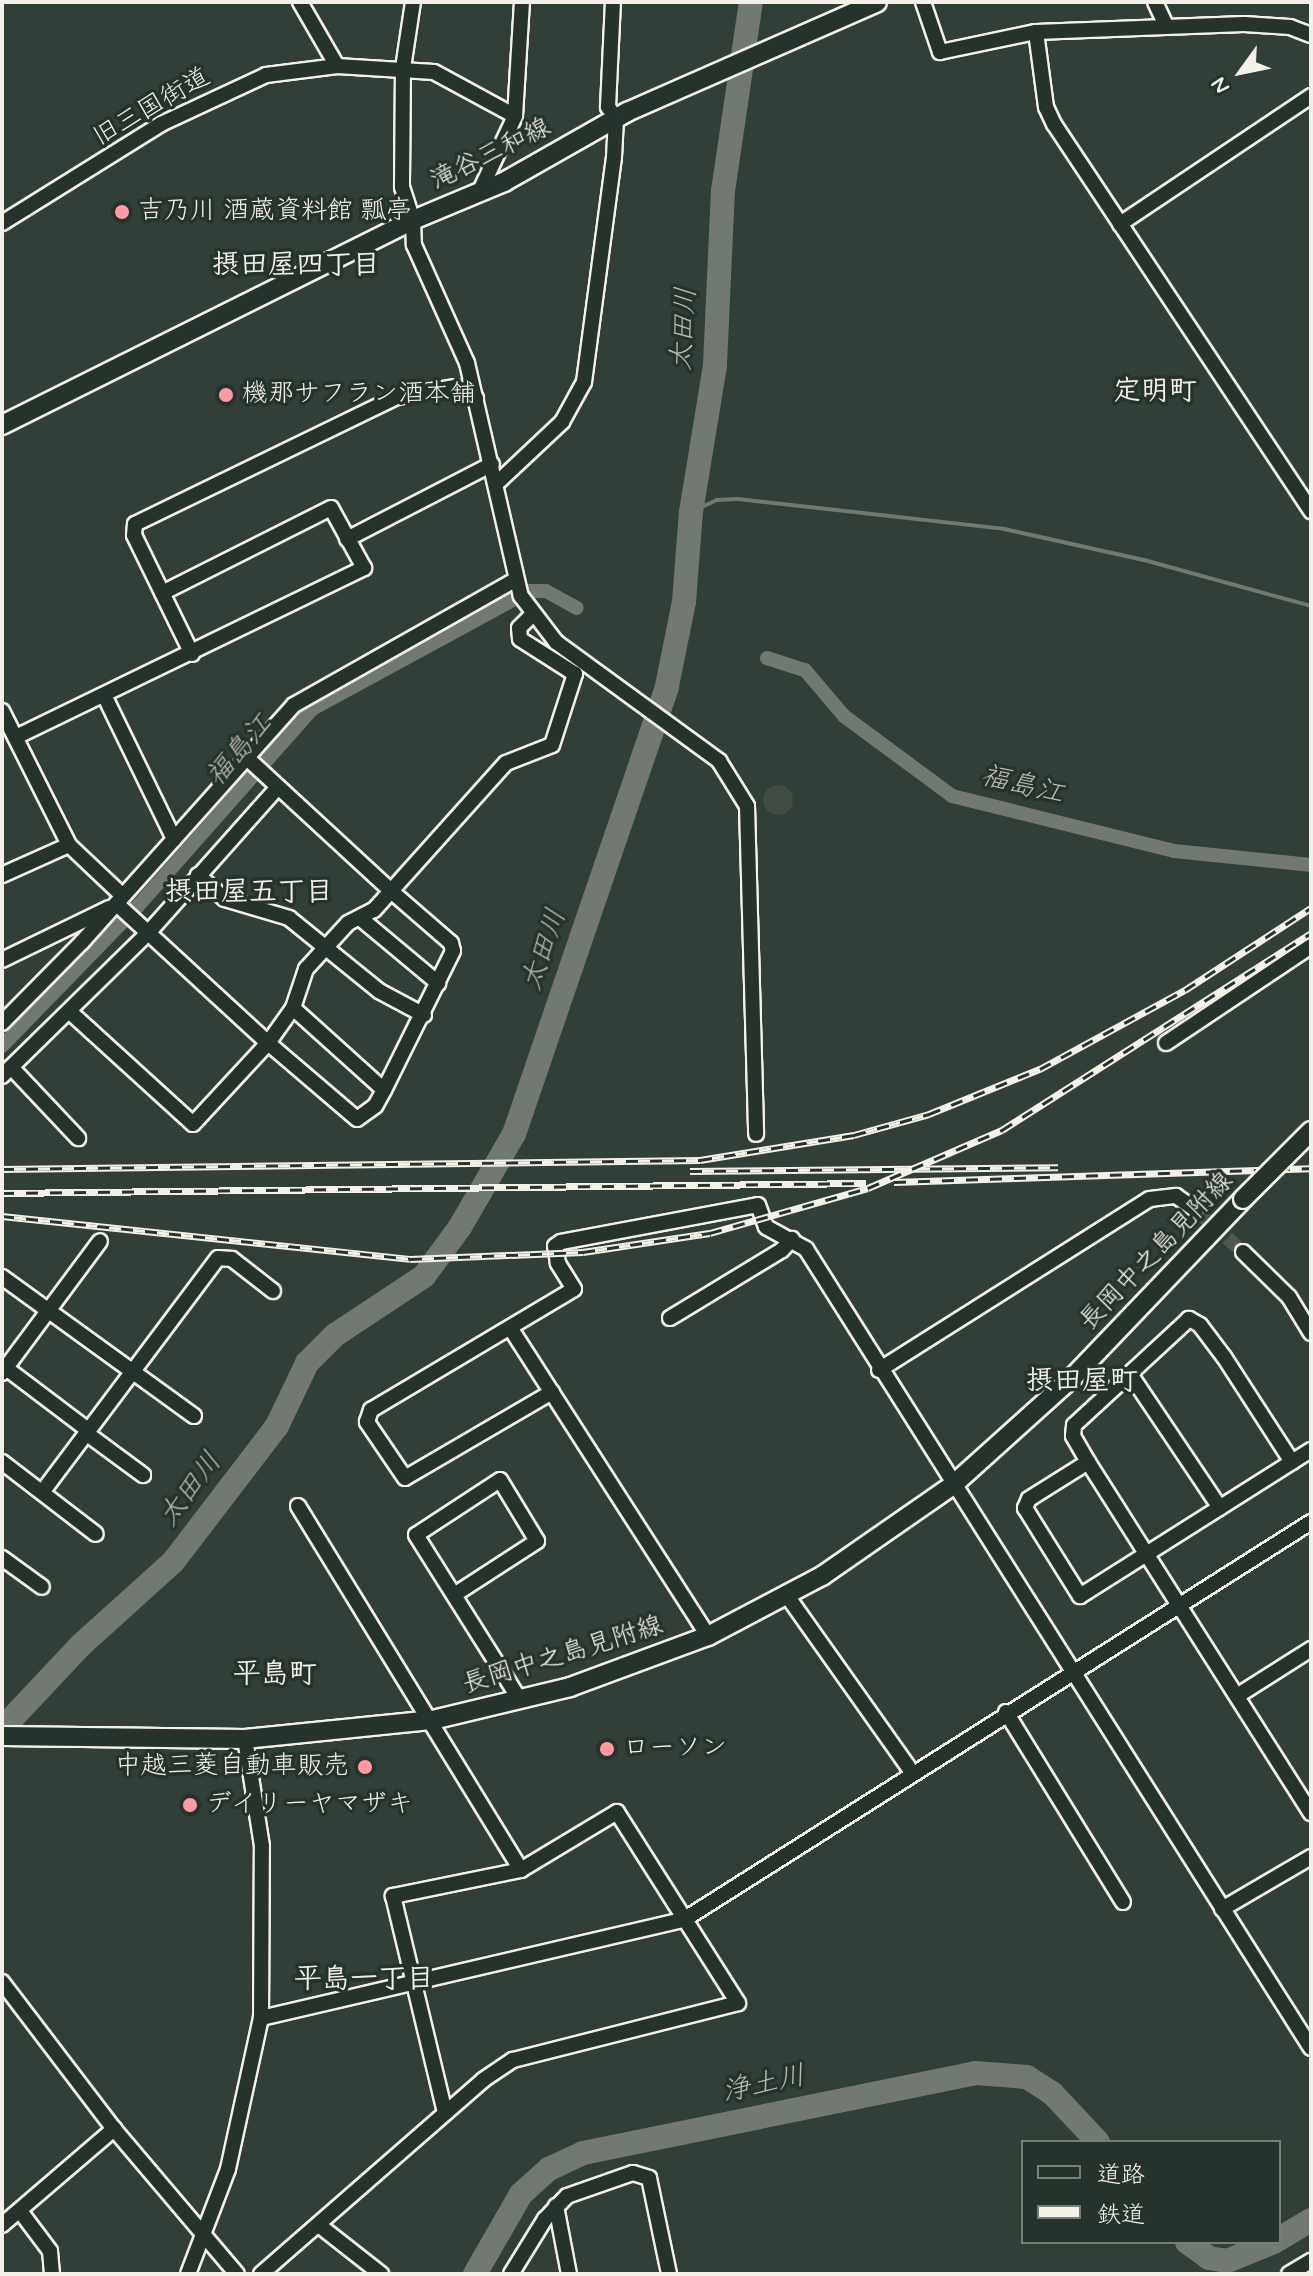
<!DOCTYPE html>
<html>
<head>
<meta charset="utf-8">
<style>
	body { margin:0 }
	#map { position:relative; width:1313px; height:2276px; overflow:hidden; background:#323e38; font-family:Mynerve,"Klee One",sans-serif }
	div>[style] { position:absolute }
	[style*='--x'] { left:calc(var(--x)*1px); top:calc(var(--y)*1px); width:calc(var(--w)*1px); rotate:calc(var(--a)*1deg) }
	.built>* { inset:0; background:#404b44 }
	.round { border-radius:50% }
	.stream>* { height:4px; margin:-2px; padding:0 2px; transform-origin:2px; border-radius:2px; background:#727972 }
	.canal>* { height:14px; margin:-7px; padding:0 7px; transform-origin:7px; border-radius:7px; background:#727972 }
	.river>* { height:24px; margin:-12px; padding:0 12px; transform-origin:12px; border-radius:12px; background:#727972 }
	.minor-tunnel>* { height:14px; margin-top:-7px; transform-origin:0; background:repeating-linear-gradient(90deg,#4f5952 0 14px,transparent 0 21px) }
	.roads { filter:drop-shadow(2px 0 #f4f1e8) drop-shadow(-2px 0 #f4f1e8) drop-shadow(0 2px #f4f1e8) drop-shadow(0 -2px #f4f1e8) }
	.minor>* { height:14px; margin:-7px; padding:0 7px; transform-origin:7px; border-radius:7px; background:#26332d }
	.major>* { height:18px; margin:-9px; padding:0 9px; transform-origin:9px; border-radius:9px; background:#26332d }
	.rail>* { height:7px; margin-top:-3.5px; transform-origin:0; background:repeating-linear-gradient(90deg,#26332d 0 12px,#f4f1e8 0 24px); box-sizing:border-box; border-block:2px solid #f4f1e8 }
	.bridges { filter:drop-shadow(2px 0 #f4f1e8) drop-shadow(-2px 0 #f4f1e8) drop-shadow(0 2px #f4f1e8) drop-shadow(0 -2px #f4f1e8) }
	.major-bridge>* { height:18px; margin:-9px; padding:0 9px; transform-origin:9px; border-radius:9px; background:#26332d }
	.dots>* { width:22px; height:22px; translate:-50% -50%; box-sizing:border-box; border:4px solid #26332d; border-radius:50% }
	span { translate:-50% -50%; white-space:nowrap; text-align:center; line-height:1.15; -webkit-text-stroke:7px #26332d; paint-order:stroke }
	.street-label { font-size:26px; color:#f4f1e8 }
	.poi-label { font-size:26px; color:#f4f1e8 }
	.left { translate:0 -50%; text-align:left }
	.right { translate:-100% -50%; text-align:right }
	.neighbourhood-label { font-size:28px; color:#f4f1e8; font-weight:700 }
	.water-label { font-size:28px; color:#babbb3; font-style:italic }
	.frame { position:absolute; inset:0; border:4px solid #f4f1e8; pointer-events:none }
	.legend { position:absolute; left:1021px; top:2140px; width:260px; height:104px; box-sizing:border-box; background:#26332d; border:2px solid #787f78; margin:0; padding:10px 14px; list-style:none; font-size:24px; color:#f4f1e8 }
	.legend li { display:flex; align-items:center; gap:16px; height:40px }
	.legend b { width:40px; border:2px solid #787f78 }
	.north { position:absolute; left:1201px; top:32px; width:80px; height:80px; -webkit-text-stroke:6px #26332d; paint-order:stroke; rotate:237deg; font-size:22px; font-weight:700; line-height:32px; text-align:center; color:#f4f1e8 }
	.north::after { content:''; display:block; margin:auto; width:28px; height:36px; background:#f4f1e8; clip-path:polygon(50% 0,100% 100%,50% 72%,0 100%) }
</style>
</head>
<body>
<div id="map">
	<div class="built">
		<div class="round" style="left:763px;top:785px;width:30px;height:30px"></div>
	</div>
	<div class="stream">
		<div style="--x:691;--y:512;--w:29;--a:-25"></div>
		<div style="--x:717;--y:500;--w:21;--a:-3"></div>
		<div style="--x:738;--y:499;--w:268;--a:6.4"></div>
		<div style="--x:1004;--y:529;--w:143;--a:12.5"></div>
		<div style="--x:1144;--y:560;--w:173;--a:15.4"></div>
	</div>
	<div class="canal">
		<div style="--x:767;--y:658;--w:40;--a:18"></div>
		<div style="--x:805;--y:670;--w:60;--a:49.7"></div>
		<div style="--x:844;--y:716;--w:134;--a:36.5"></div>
		<div style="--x:952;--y:796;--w:229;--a:13.9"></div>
		<div style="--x:1174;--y:851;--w:138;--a:5.8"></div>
		<div style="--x:2;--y:1046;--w:194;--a:-45.8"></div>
		<div style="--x:137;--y:907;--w:264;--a:-48.5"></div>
		<div style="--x:312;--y:709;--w:247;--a:-28.5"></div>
		<div style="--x:529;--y:591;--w:17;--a:0"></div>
		<div style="--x:546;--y:591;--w:35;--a:29"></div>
	</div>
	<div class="river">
		<div style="--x:2;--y:1729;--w:115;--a:-46.8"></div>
		<div style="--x:81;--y:1645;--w:124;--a:-42.1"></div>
		<div style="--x:173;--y:1562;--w:171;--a:-52.6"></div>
		<div style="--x:277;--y:1426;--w:70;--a:-64.5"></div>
		<div style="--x:307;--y:1363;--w:40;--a:-45"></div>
		<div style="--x:335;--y:1335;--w:107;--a:-33.5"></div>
		<div style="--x:424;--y:1276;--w:61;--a:-53.7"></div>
		<div style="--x:460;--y:1227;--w:108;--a:-59.9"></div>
		<div style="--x:514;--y:1134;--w:473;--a:-71.1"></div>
		<div style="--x:667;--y:686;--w:86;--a:-78.6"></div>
		<div style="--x:684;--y:602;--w:90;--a:-85.6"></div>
		<div style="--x:691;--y:512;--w:149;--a:-80.7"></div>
		<div style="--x:715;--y:365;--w:174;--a:-87.4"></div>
		<div style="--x:723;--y:191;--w:191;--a:-81.6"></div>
		<div style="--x:1279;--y:2239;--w:37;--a:-31"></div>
		<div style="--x:1187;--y:2242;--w:27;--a:36"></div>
		<div style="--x:1209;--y:2258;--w:18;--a:9"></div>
		<div style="--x:1227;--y:2261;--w:51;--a:-22"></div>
		<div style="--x:475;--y:2274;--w:92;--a:-60.1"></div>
		<div style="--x:521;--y:2194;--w:38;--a:-42"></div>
		<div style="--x:549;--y:2169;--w:38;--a:-25"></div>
		<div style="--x:583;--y:2153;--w:400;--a:-11.5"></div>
		<div style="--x:975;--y:2073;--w:52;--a:4.4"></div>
		<div style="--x:1027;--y:2077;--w:30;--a:33"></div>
		<div style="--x:1052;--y:2093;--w:67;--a:46.8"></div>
	</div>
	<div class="minor-tunnel">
		<div style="--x:1196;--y:1210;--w:63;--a:41.8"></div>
	</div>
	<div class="roads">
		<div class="minor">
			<div style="--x:300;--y:2;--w:74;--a:60"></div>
			<div style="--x:413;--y:2;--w:67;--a:98.6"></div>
			<div style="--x:403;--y:68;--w:119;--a:90.5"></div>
			<div style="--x:402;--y:187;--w:35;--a:72"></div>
			<div style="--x:413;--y:220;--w:25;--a:88"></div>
			<div style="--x:414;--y:245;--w:129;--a:65.8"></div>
			<div style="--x:467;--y:363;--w:239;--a:77"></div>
			<div style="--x:521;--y:596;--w:58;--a:52.7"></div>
			<div style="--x:556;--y:642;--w:202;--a:36.1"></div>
			<div style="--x:719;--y:761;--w:53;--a:58.1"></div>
			<div style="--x:747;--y:806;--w:328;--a:88.4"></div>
			<div style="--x:923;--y:2;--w:53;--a:71.2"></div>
			<div style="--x:940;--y:52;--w:98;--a:-11.8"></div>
			<div style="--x:1036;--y:32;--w:208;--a:-2.2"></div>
			<div style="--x:1244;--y:24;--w:46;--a:3.7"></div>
			<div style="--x:1290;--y:27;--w:22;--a:21"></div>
			<div style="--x:1155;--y:2;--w:26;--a:65"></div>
			<div style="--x:1036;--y:32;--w:76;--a:82.4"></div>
			<div style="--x:1046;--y:107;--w:19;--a:65"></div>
			<div style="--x:1054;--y:124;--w:465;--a:56.4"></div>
			<div style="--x:479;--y:193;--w:85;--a:-64.9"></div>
			<div style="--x:515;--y:116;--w:114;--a:-86.5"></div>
			<div style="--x:2;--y:223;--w:187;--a:-31.9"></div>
			<div style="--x:161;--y:124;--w:116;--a:-25"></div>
			<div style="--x:266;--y:75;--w:72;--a:-7.2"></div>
			<div style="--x:337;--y:66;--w:97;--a:3.5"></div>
			<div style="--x:434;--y:72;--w:92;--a:28.5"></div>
			<div style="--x:1120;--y:224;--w:230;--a:-33.8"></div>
			<div style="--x:496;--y:484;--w:91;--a:-43.2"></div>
			<div style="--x:562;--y:422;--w:46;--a:-61.2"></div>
			<div style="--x:584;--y:382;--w:227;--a:-82.4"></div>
			<div style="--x:614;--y:157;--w:39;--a:-87"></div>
			<div style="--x:616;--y:118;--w:14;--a:-126"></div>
			<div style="--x:608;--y:107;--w:105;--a:-87.3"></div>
			<div style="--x:347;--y:539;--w:163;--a:-27.3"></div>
			<div style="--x:192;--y:654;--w:132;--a:-116"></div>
			<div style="--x:134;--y:535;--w:11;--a:-85"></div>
			<div style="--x:135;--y:524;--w:291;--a:-25.9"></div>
			<div style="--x:397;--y:397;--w:59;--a:-9.8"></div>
			<div style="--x:455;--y:387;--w:24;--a:28"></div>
			<div style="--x:105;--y:697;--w:158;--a:64.1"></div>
			<div style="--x:2;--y:711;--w:150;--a:63.4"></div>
			<div style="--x:69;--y:845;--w:74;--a:43.4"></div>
			<div style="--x:16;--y:737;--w:387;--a:-25.9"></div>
			<div style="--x:364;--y:568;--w:68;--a:-118.8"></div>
			<div style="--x:331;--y:508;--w:189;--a:153.3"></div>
			<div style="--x:247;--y:758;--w:196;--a:42.7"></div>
			<div style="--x:391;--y:891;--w:172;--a:-48.1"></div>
			<div style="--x:506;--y:763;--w:49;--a:-21.4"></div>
			<div style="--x:552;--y:745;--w:75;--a:-72.1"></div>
			<div style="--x:575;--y:674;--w:65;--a:-147.5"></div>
			<div style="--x:520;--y:639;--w:11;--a:-95"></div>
			<div style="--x:519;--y:628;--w:18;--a:-45"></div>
			<div style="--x:2;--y:875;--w:73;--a:-24.1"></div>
			<div style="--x:198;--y:875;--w:36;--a:42"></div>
			<div style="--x:225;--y:899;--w:67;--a:16.5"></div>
			<div style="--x:289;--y:918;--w:116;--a:39"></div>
			<div style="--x:379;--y:991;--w:51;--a:28.1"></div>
			<div style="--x:360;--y:918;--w:102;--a:39.8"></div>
			<div style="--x:2;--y:960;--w:119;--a:-25.9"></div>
			<div style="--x:293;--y:1008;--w:122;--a:42"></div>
			<div style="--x:70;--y:1012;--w:166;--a:42.3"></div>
			<div style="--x:193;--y:1124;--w:110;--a:-47.2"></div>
			<div style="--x:268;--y:1043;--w:43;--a:-54.5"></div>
			<div style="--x:293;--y:1008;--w:41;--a:-71.6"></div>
			<div style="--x:306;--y:969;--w:62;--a:-47.6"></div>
			<div style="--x:348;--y:923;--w:29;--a:-27"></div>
			<div style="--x:374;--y:910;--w:25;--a:-48"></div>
			<div style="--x:391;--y:891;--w:79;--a:40.9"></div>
			<div style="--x:451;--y:943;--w:8;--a:76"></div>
			<div style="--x:453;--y:951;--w:155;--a:116.4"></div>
			<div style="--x:384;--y:1090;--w:18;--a:119"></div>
			<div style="--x:375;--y:1106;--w:22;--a:144"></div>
			<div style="--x:357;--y:1119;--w:117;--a:-139.5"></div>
			<div style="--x:268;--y:1043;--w:205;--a:-137.4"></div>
			<div style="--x:2;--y:1023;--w:114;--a:-45.4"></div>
			<div style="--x:82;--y:942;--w:318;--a:-48.2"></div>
			<div style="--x:294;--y:705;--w:254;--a:-29.5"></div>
			<div style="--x:1166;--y:1043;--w:174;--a:-33.8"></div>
			<div style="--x:11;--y:1067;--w:98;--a:46.7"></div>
			<div style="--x:2;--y:1076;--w:204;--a:-44.4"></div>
			<div style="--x:148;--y:933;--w:194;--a:-48.3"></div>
			<div style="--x:1243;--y:1252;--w:64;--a:44.4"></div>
			<div style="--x:1289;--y:1297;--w:42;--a:58.6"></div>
			<div style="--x:2;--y:1277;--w:237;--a:35.9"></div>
			<div style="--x:670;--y:1318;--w:131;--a:-31.3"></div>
			<div style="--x:782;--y:1250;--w:15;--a:-48"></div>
			<div style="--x:511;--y:1329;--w:365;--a:57.3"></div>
			<div style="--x:2;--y:1365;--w:108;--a:37.1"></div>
			<div style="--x:879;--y:1370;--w:320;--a:-32.3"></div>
			<div style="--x:1150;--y:1199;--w:26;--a:-7"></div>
			<div style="--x:1176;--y:1196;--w:24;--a:35"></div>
			<div style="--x:2;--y:1373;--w:164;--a:-53.4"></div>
			<div style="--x:1130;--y:1374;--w:161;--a:56.1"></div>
			<div style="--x:552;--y:1392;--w:170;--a:149.7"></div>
			<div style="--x:405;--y:1478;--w:68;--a:-124.2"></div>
			<div style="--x:367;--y:1422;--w:13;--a:-72"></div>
			<div style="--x:371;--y:1410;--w:236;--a:-30.8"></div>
			<div style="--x:574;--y:1289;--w:31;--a:-122"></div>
			<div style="--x:558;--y:1263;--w:17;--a:-100"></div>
			<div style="--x:555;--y:1246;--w:7;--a:-34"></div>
			<div style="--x:561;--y:1242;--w:200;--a:-10.6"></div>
			<div style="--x:758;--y:1205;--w:23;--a:70"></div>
			<div style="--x:766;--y:1227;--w:46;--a:28.8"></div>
			<div style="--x:806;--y:1249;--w:945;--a:57.71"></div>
			<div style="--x:86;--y:1433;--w:71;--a:36.4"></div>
			<div style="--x:2;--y:1462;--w:118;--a:37.5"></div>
			<div style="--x:1088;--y:1462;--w:416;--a:57.6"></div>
			<div style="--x:1292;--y:1462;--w:125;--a:-122.9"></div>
			<div style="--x:1224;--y:1357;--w:40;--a:-127"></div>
			<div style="--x:1200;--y:1325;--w:13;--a:-151"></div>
			<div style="--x:1189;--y:1319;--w:156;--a:137.3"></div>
			<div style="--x:1074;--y:1425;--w:11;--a:95"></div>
			<div style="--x:1073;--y:1436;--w:30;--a:60"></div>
			<div style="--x:1088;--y:1462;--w:70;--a:147.9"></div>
			<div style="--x:1029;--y:1499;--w:10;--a:114"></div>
			<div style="--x:1025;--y:1508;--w:104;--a:58"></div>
			<div style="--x:1080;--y:1596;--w:273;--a:-32.3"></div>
			<div style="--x:43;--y:1491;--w:291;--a:-53.1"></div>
			<div style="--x:218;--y:1258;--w:14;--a:4"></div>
			<div style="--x:232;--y:1259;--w:52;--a:38"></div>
			<div style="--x:298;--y:1506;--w:427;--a:58.5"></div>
			<div style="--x:2;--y:1558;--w:49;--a:35.9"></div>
			<div style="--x:454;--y:1595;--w:99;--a:-33"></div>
			<div style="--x:537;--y:1541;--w:71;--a:-121.2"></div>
			<div style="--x:500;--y:1480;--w:100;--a:146.8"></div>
			<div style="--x:416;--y:1535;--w:195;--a:57.8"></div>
			<div style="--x:788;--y:1597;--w:213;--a:54.7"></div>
			<div style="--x:1237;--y:1696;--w:88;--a:-32.4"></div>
			<div style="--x:1006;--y:1712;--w:223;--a:58.4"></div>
			<div style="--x:1222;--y:1909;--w:103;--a:-30.3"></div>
			<div style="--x:2;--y:1982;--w:185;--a:52.7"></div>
			<div style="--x:114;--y:2129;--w:190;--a:49.7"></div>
			<div style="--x:261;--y:2018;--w:435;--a:-13.1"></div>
			<div style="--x:685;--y:1919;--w:741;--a:-32.38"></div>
			<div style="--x:556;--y:2206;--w:69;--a:79.2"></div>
			<div style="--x:20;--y:2211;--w:50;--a:53.1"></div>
			<div style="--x:50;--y:2251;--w:23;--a:85"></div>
			<div style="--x:2;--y:2225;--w:148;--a:-40.6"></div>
			<div style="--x:320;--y:2226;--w:78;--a:38.2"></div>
			<div style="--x:188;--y:2274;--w:112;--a:-69.1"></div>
			<div style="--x:228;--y:2169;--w:155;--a:-77.7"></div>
			<div style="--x:261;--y:2018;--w:172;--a:-89.7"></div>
			<div style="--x:262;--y:1846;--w:108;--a:-99"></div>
			<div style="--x:261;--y:2274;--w:295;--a:-41.1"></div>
			<div style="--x:483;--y:2080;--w:36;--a:-34"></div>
			<div style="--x:513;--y:2060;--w:232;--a:-14.2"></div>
			<div style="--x:738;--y:2003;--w:226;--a:-122.4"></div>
			<div style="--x:617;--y:1812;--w:112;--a:148.9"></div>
			<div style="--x:521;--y:1870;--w:131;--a:168.5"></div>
			<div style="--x:393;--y:1896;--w:223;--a:76.5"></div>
			<div style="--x:511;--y:2274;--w:65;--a:-58.3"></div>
			<div style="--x:545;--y:2219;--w:32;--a:-46"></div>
			<div style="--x:567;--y:2196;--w:70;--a:-19.2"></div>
			<div style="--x:633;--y:2173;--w:17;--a:17"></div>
			<div style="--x:649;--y:2178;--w:98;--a:78.2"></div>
			<div style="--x:1289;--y:2274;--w:26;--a:-31"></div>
		</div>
		<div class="major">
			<div style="--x:2;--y:425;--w:459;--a:-26.5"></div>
			<div style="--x:413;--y:220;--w:99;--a:-22.7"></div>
			<div style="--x:504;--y:182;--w:142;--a:-29.6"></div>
			<div style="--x:627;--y:112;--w:273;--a:-23.7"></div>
			<div style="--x:2;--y:1736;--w:243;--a:0.7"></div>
			<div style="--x:245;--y:1739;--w:189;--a:-5.8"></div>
			<div style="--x:433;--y:1720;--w:141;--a:-13.5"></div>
			<div style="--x:570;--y:1687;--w:147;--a:-20.3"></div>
			<div style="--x:708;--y:1636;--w:129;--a:-27.8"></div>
			<div style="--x:822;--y:1576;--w:160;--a:-34.8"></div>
			<div style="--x:953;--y:1485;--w:163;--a:-42"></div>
			<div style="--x:1074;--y:1376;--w:245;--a:-46.3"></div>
		</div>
	</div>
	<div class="rail">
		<div style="--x:2;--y:1169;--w:698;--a:-0.74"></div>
		<div style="--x:700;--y:1160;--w:156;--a:-9.2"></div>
		<div style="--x:854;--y:1135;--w:78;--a:-15.6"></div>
		<div style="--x:929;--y:1114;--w:120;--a:-22.1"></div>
		<div style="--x:1040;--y:1069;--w:165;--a:-28.6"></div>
		<div style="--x:1185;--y:990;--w:150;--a:-33.1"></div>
		<div style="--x:690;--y:1171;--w:368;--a:-0.6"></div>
		<div style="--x:894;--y:1182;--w:417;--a:-1.9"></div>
		<div style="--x:2;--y:1193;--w:864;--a:-0.66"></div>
		<div style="--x:2;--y:1216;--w:410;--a:6"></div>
		<div style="--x:410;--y:1259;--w:173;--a:-2.3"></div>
		<div style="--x:583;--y:1252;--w:128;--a:-8.5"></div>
		<div style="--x:710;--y:1233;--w:164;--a:-15.9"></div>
		<div style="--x:868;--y:1188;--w:146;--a:-23.4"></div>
		<div style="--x:1002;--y:1130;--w:366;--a:-32.5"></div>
	</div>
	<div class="bridges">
		<div class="major-bridge">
			<div style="--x:1243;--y:1199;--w:96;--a:-45"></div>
		</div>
	</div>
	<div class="dots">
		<div style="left:122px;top:212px;background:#ff9aa2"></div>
		<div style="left:226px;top:395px;background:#ff9aa2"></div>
		<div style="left:607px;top:1749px;background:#ff9aa2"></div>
		<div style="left:365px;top:1767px;background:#ff9aa2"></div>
		<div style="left:190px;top:1805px;background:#ff9aa2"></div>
	</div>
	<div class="street-label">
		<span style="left:152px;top:108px;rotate:-30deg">旧三国街道</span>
		<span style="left:491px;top:155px;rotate:-26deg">滝谷三和線</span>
		<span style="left:1157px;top:1252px;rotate:-46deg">長岡中之島見附線</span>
		<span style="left:563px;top:1656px;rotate:-17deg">長岡中之島見附線</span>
	</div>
	<div class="poi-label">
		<span class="left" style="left:138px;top:212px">吉乃川 酒蔵資料館 瓢亭</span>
		<span class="left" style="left:242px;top:395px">機那サフラン酒本舗</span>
		<span class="left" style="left:623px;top:1749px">ローソン</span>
		<span class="right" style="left:349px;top:1767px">中越三菱自動車販売</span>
		<span class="left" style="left:206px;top:1805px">デイリーヤマザキ</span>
	</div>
	<div class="neighbourhood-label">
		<span style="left:296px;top:266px">摂田屋四丁目</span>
		<span style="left:1155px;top:392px">定明町</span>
		<span style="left:249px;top:893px">摂田屋五丁目</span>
		<span style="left:1082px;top:1382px">摂田屋町</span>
		<span style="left:275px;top:1675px">平島町</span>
		<span style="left:364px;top:1980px">平島一丁目</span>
	</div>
	<div class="water-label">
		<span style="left:685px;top:329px;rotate:-86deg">太田川</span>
		<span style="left:240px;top:751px;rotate:-49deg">福島江</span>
		<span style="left:1022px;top:786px;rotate:14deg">福島江</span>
		<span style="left:545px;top:950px;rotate:-71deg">太田川</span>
		<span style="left:191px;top:1490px;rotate:-53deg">太田川</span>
		<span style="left:764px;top:2085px;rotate:-12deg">浄土川</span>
	</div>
	<div class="frame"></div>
	<ul class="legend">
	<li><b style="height:10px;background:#26332d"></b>道路</li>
	<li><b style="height:10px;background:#f4f1e8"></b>鉄道</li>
	</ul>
	<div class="north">N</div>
</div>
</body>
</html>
